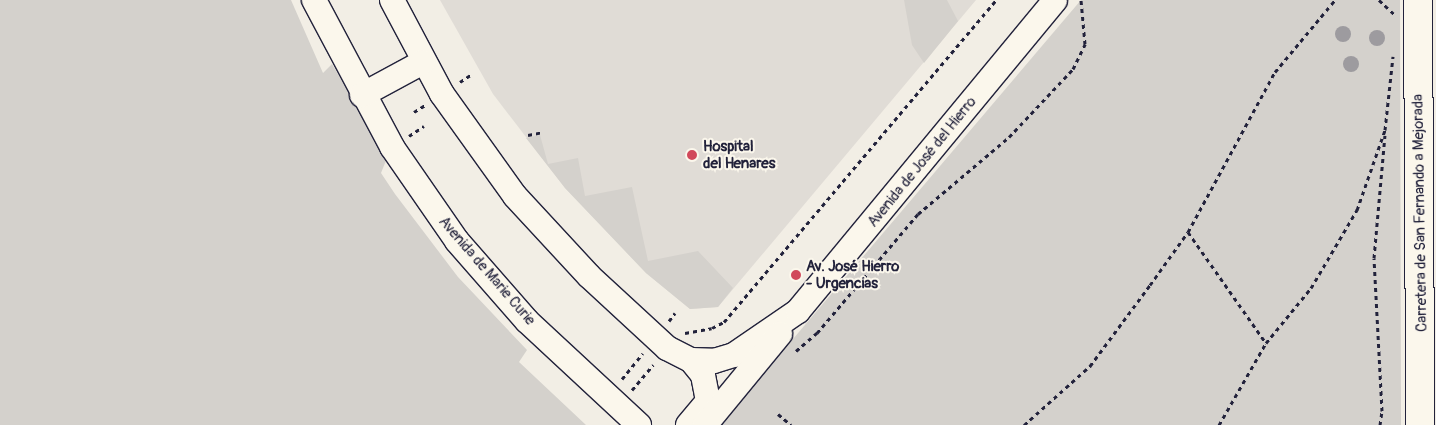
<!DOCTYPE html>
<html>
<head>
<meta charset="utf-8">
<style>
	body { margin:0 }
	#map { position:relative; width:1436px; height:425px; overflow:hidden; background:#f2eee5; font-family:Pangolin,sans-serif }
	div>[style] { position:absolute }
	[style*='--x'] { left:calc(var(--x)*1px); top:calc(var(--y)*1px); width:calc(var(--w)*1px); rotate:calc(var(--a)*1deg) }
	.built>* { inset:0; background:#e0dcd6 }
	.green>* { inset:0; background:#d4d1cc }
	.path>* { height:3px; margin-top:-1.5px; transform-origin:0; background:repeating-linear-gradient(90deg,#22223b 0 4px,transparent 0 8px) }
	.roads { filter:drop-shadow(1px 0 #22223b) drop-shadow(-1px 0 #22223b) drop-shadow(0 1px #22223b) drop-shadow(0 -1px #22223b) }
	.street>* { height:24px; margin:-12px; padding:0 12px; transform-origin:12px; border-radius:12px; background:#fbf7ec }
	.secondary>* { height:28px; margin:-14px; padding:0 14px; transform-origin:14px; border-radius:14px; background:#fbf7ec }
	.trees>* { width:16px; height:16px; margin:-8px; border-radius:50%; background:#9d9b9f }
	.dots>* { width:14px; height:14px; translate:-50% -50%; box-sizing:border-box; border:2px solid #fbf7ec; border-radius:50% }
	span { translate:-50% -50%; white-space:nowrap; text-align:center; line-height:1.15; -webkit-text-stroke:4px #fbf7ec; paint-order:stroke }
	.poi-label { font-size:15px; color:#22223b; font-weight:700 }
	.left { translate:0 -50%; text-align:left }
	.street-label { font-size:15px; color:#22223b }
</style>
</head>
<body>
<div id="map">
	<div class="built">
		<div style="clip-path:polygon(440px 0,976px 0,718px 307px,690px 309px,646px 273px,565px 188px,493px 94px)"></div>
	</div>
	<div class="green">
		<div style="clip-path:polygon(0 0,291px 0,323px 73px,332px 64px,387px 158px,381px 173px,395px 194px,458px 277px,527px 350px,519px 362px,586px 425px,0 425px)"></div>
		<div style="clip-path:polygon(904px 0,947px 0,958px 21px,924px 63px,912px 45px)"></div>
		<div style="clip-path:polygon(1081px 0,1400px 0,1401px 425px,720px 425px)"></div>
		<div style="clip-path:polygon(540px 135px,548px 164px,578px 158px,585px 196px,632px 187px,648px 261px,698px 251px,733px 288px,718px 307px,690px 309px,646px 273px,565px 188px,526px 138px)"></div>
	</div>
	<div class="path">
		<div style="--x:1379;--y:0;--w:22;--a:43"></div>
		<div style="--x:460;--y:82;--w:14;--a:-34"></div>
		<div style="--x:414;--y:112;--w:13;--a:-32"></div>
		<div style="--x:528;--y:135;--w:15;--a:-11"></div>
		<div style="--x:409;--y:136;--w:18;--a:-34"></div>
		<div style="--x:1188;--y:232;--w:136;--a:54.9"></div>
		<div style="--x:669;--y:321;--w:10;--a:-53"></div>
		<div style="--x:685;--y:333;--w:27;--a:-10"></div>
		<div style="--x:712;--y:328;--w:13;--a:-27"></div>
		<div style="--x:724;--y:322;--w:422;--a:-49.8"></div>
		<div style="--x:796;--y:351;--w:28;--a:-41"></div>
		<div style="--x:817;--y:333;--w:156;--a:-49.7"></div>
		<div style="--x:918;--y:214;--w:119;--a:-40.2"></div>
		<div style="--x:1009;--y:137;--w:93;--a:-46.7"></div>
		<div style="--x:1073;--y:69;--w:28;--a:-64"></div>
		<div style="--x:1085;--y:44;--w:44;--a:-95.2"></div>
		<div style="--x:622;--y:379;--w:33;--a:-51"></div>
		<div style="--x:632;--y:390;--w:33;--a:-50"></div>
		<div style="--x:778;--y:414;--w:17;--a:40"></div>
		<div style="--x:1024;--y:425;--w:89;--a:-41.8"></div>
		<div style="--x:1090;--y:366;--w:101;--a:-53.5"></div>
		<div style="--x:1150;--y:285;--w:65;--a:-54.4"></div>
		<div style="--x:1188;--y:232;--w:182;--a:-61.5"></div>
		<div style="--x:1275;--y:72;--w:94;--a:-50.2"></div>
		<div style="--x:1219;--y:425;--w:95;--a:-60.2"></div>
		<div style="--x:1266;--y:343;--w:71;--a:-50.7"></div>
		<div style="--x:1311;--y:288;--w:91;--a:-59.5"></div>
		<div style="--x:1357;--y:210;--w:85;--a:-70.7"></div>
		<div style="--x:1385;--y:130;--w:74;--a:-83.8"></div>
		<div style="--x:1380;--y:425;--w:14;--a:-82"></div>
		<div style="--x:1382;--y:411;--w:153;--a:-93"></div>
		<div style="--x:1374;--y:258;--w:123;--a:-84.9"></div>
	</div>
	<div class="roads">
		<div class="street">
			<div style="--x:314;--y:0;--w:166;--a:62"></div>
			<div style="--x:392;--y:147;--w:114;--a:55.3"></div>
			<div style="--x:457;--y:241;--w:106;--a:48.8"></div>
			<div style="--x:527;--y:321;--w:153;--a:42.9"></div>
			<div style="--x:392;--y:0;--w:106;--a:62"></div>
			<div style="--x:442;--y:94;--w:125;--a:54.4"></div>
			<div style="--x:515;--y:196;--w:109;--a:47.2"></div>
			<div style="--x:589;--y:276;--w:106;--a:42.7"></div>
			<div style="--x:667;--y:348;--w:27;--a:27"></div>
			<div style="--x:691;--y:360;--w:23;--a:2"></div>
			<div style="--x:714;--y:361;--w:21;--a:-17"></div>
			<div style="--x:734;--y:355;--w:78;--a:-34.5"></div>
			<div style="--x:798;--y:311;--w:403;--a:-50.4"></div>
			<div style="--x:362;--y:95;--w:69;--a:-28.4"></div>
			<div style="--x:688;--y:425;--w:31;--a:-50"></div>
			<div style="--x:708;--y:401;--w:26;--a:-101"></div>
			<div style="--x:703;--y:375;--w:19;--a:-129"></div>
			<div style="--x:705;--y:425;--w:118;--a:-50.5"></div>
		</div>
		<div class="secondary">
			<div style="--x:1418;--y:0;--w:425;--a:89.7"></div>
		</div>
	</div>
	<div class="trees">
		<div style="left:1343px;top:34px"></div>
		<div style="left:1377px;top:38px"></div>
		<div style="left:1351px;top:64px"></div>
	</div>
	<div class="dots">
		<div style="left:692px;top:155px;background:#d1495b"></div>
		<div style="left:796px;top:275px;background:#d1495b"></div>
	</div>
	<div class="poi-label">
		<span class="left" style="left:703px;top:155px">Hospital<br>del Henares</span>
		<span class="left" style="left:806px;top:275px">Av. José Hierro<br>- Urgencias</span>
	</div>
	<div class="street-label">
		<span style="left:922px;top:162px;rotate:-51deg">Avenida de José del Hierro</span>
		<span style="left:1420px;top:213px;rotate:-91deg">Carretera de San Fernando a Mejorada</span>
		<span style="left:487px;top:271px;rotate:49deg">Avenida de Marie Curie</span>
	</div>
</div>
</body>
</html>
